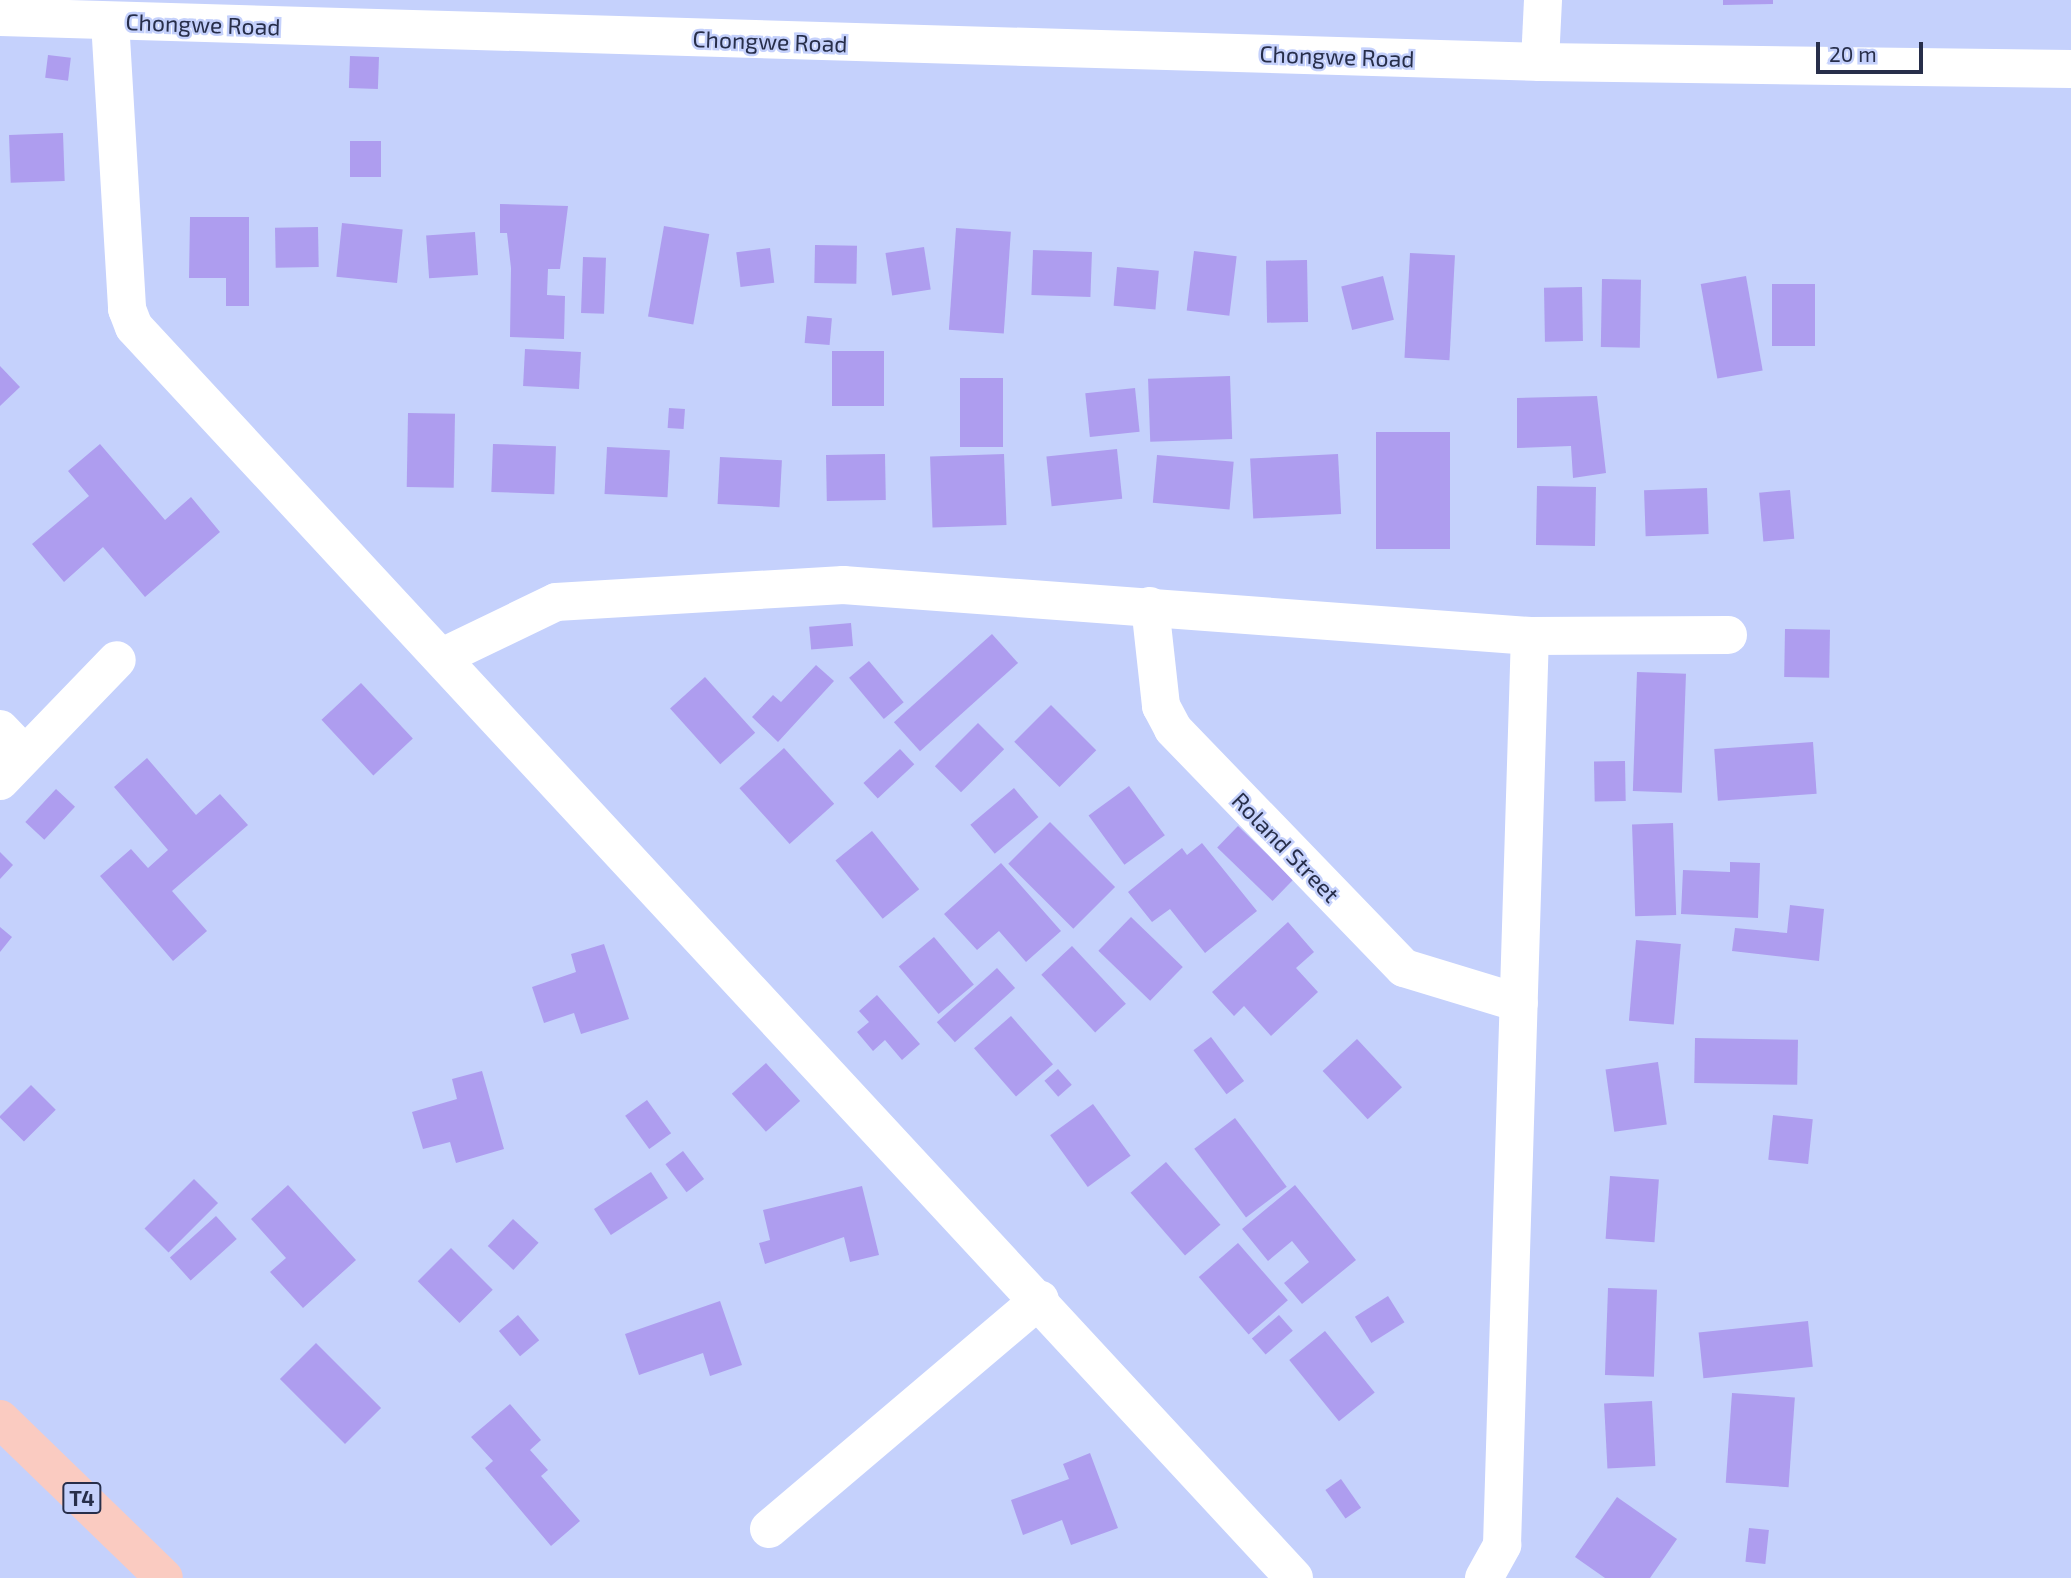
<!DOCTYPE html>
<html>
<head>
<meta charset="utf-8">
<style>
	body { margin:0 }
	#map { position:relative; width:2071px; height:1578px; overflow:hidden; background:#c5d1fc; font-family:"Exo 2",sans-serif }
	div>[style] { position:absolute }
	[style*='--x'] { left:calc(var(--x)*1px); top:calc(var(--y)*1px); width:calc(var(--w)*1px); rotate:calc(var(--a)*1deg) }
	.building>* { inset:0; background:#ae9def; transform-origin:0 0 }
	.minor>* { height:38px; margin:-19px; padding:0 19px; transform-origin:19px; border-radius:19px; background:#fff }
	.major>* { height:38px; margin:-19px; padding:0 19px; transform-origin:19px; border-radius:19px; background:#facbc1 }
	span { translate:-50% -50%; white-space:nowrap; text-align:center; line-height:1.15; -webkit-text-stroke:5px #c5d1fc; paint-order:stroke }
	.shield-label span { padding:2px 5px; background:#c5d1fc; border:2px solid; border-radius:5px; -webkit-text-stroke-width:0 }
	.shield-label { font-size:21px; color:#272e4a; font-weight:700 }
	.street-label { font-size:23px; color:#272e4a }
	.scale { position:absolute; left:1816px; top:42px; width:107px; height:32px; box-sizing:border-box; border:4px solid #272e4a; border-top:0; padding-left:9px; font-size:21px; line-height:24px; white-space:nowrap; color:#272e4a; -webkit-text-stroke:5px #c5d1fc; paint-order:stroke }
</style>
</head>
<body>
<div id="map">
	<div class="building">
		<div style="clip-path:polygon(1723px 0,1773px 0,1773px 4px,1723px 5px)"></div>
		<div style="left:48px;top:55px;width:23px;height:23px;rotate:7deg"></div>
		<div style="left:350px;top:56px;width:29px;height:32px;rotate:2deg"></div>
		<div style="left:63px;top:133px;width:48px;height:54px;rotate:88deg"></div>
		<div style="left:350px;top:141px;width:31px;height:36px"></div>
		<div style="clip-path:polygon(500px 204px,568px 206px,560px 269px,548px 269px,547px 295px,565px 296px,564px 339px,510px 337px,511px 268px,507px 233px,500px 233px)"></div>
		<div style="clip-path:polygon(190px 217px,249px 217px,249px 306px,226px 306px,226px 278px,189px 278px)"></div>
		<div style="left:342px;top:223px;width:61px;height:54px;rotate:6deg"></div>
		<div style="left:664px;top:226px;width:46px;height:92px;rotate:10deg"></div>
		<div style="left:318px;top:227px;width:40px;height:43px;rotate:89deg"></div>
		<div style="left:956px;top:228px;width:55px;height:102px;rotate:4deg"></div>
		<div style="left:475px;top:232px;width:43px;height:49px;rotate:86deg"></div>
		<div style="left:815px;top:245px;width:42px;height:38px;rotate:1deg"></div>
		<div style="left:924px;top:247px;width:43px;height:39px;rotate:81deg"></div>
		<div style="left:770px;top:248px;width:35px;height:34px;rotate:83deg"></div>
		<div style="left:1033px;top:250px;width:59px;height:45px;rotate:2deg"></div>
		<div style="left:1194px;top:251px;width:43px;height:60px;rotate:7deg"></div>
		<div style="left:1410px;top:253px;width:45px;height:105px;rotate:3deg"></div>
		<div style="left:583px;top:257px;width:23px;height:56px;rotate:2deg"></div>
		<div style="left:1307px;top:260px;width:62px;height:41px;rotate:89deg"></div>
		<div style="left:1117px;top:267px;width:42px;height:39px;rotate:5deg"></div>
		<div style="left:1383px;top:276px;width:45px;height:43px;rotate:76deg"></div>
		<div style="left:1746px;top:276px;width:96px;height:46px;rotate:80deg"></div>
		<div style="left:1602px;top:279px;width:39px;height:68px;rotate:1deg"></div>
		<div style="left:1772px;top:284px;width:43px;height:62px"></div>
		<div style="left:1582px;top:287px;width:54px;height:38px;rotate:89deg"></div>
		<div style="left:807px;top:316px;width:25px;height:27px;rotate:5deg"></div>
		<div style="left:525px;top:349px;width:56px;height:37px;rotate:3deg"></div>
		<div style="left:884px;top:351px;width:55px;height:52px;rotate:90deg"></div>
		<div style="clip-path:polygon(0 366px,20px 387px,0 406px)"></div>
		<div style="left:1230px;top:376px;width:63px;height:82px;rotate:88deg"></div>
		<div style="left:960px;top:378px;width:43px;height:69px"></div>
		<div style="left:1135px;top:388px;width:44px;height:50px;rotate:84deg"></div>
		<div style="clip-path:polygon(1597px 396px,1606px 473px,1573px 478px,1571px 446px,1517px 448px,1517px 398px)"></div>
		<div style="left:669px;top:408px;width:16px;height:20px;rotate:4deg"></div>
		<div style="left:408px;top:413px;width:47px;height:74px;rotate:1deg"></div>
		<div style="left:1376px;top:432px;width:74px;height:117px"></div>
		<div style="clip-path:polygon(100px 444px,165px 520px,191px 497px,220px 532px,145px 597px,103px 547px,64px 582px,32px 544px,89px 496px,68px 471px)"></div>
		<div style="left:493px;top:444px;width:63px;height:48px;rotate:2deg"></div>
		<div style="left:607px;top:447px;width:63px;height:47px;rotate:3deg"></div>
		<div style="left:1117px;top:449px;width:50px;height:71px;rotate:84deg"></div>
		<div style="left:885px;top:454px;width:46px;height:59px;rotate:89deg"></div>
		<div style="left:1004px;top:454px;width:71px;height:74px;rotate:88deg"></div>
		<div style="left:1338px;top:454px;width:60px;height:88px;rotate:87deg"></div>
		<div style="left:1157px;top:455px;width:77px;height:48px;rotate:5deg"></div>
		<div style="left:720px;top:457px;width:62px;height:47px;rotate:3deg"></div>
		<div style="left:1537px;top:486px;width:59px;height:59px;rotate:1deg"></div>
		<div style="left:1707px;top:488px;width:46px;height:63px;rotate:88deg"></div>
		<div style="left:1790px;top:490px;width:49px;height:31px;rotate:85deg"></div>
		<div style="left:851px;top:623px;width:23px;height:42px;rotate:85deg"></div>
		<div style="left:1785px;top:629px;width:45px;height:48px;rotate:1deg"></div>
		<div style="left:992px;top:634px;width:39px;height:132px;rotate:48deg"></div>
		<div style="left:869px;top:661px;width:54px;height:26px;rotate:50deg"></div>
		<div style="clip-path:polygon(816px 665px,834px 681px,778px 742px,752px 717px,773px 695px,781px 702px)"></div>
		<div style="left:1637px;top:672px;width:49px;height:119px;rotate:2deg"></div>
		<div style="left:705px;top:677px;width:75px;height:47px;rotate:48deg"></div>
		<div style="left:361px;top:683px;width:76px;height:54px;rotate:47deg"></div>
		<div style="left:1051px;top:705px;width:64px;height:52px;rotate:45deg"></div>
		<div style="left:978px;top:723px;width:37px;height:61px;rotate:45deg"></div>
		<div style="left:1813px;top:742px;width:52px;height:99px;rotate:86deg"></div>
		<div style="left:784px;top:748px;width:75px;height:60px;rotate:48deg"></div>
		<div style="left:900px;top:749px;width:21px;height:50px;rotate:47deg"></div>
		<div style="clip-path:polygon(147px 758px,196px 815px,220px 794px,248px 825px,172px 891px,207px 931px,173px 961px,100px 876px,131px 849px,148px 868px,168px 850px,114px 787px)"></div>
		<div style="left:1625px;top:761px;width:40px;height:31px;rotate:89deg"></div>
		<div style="left:1129px;top:786px;width:61px;height:50px;rotate:54deg"></div>
		<div style="left:1014px;top:788px;width:38px;height:57px;rotate:50deg"></div>
		<div style="left:56px;top:789px;width:26px;height:45px;rotate:43deg"></div>
		<div style="left:1050px;top:822px;width:92px;height:59px;rotate:45deg"></div>
		<div style="left:1673px;top:823px;width:92px;height:41px;rotate:88deg"></div>
		<div style="left:1238px;top:826px;width:77px;height:30px;rotate:44deg"></div>
		<div style="left:872px;top:831px;width:75px;height:47px;rotate:51deg"></div>
		<div style="clip-path:polygon(1202px 843px,1257px 911px,1205px 953px,1170px 909px,1152px 922px,1128px 892px,1182px 848px,1187px 855px)"></div>
		<div style="clip-path:polygon(0 852px,13px 865px,0 879px)"></div>
		<div style="clip-path:polygon(1730px 862px,1760px 863px,1758px 918px,1681px 914px,1683px 870px,1730px 872px)"></div>
		<div style="clip-path:polygon(1001px 863px,1061px 931px,1026px 962px,999px 931px,977px 950px,944px 914px)"></div>
		<div style="clip-path:polygon(1790px 905px,1824px 909px,1819px 961px,1732px 951px,1735px 928px,1787px 933px)"></div>
		<div style="left:1131px;top:917px;width:72px;height:47px;rotate:44deg"></div>
		<div style="clip-path:polygon(1288px 922px,1314px 952px,1296px 968px,1318px 992px,1271px 1036px,1244px 1006px,1234px 1016px,1212px 992px)"></div>
		<div style="clip-path:polygon(0 927px,12px 937px,0 952px)"></div>
		<div style="left:934px;top:937px;width:62px;height:46px;rotate:50deg"></div>
		<div style="left:1636px;top:940px;width:45px;height:81px;rotate:5deg"></div>
		<div style="clip-path:polygon(604px 944px,629px 1019px,581px 1034px,574px 1013px,544px 1023px,532px 987px,576px 972px,571px 954px)"></div>
		<div style="left:1072px;top:946px;width:79px;height:42px;rotate:47deg"></div>
		<div style="left:997px;top:968px;width:27px;height:81px;rotate:48deg"></div>
		<div style="clip-path:polygon(877px 995px,920px 1044px,902px 1060px,885px 1040px,873px 1051px,857px 1032px,869px 1022px,859px 1011px)"></div>
		<div style="left:1011px;top:1016px;width:64px;height:49px;rotate:49deg"></div>
		<div style="left:1211px;top:1037px;width:55px;height:22px;rotate:53deg"></div>
		<div style="left:1695px;top:1038px;width:103px;height:45px;rotate:1deg"></div>
		<div style="left:1357px;top:1039px;width:66px;height:47px;rotate:47deg"></div>
		<div style="left:1658px;top:1062px;width:63px;height:53px;rotate:82deg"></div>
		<div style="left:766px;top:1063px;width:51px;height:46px;rotate:48deg"></div>
		<div style="left:1058px;top:1069px;width:21px;height:18px;rotate:49deg"></div>
		<div style="clip-path:polygon(482px 1071px,504px 1149px,456px 1163px,450px 1142px,423px 1149px,412px 1112px,457px 1099px,452px 1079px)"></div>
		<div style="left:31px;top:1085px;width:35px;height:45px;rotate:45deg"></div>
		<div style="left:647px;top:1100px;width:41px;height:27px;rotate:54deg"></div>
		<div style="left:1093px;top:1104px;width:64px;height:53px;rotate:54deg"></div>
		<div style="left:1773px;top:1115px;width:40px;height:45px;rotate:6deg"></div>
		<div style="left:1235px;top:1118px;width:86px;height:51px;rotate:53deg"></div>
		<div style="left:683px;top:1151px;width:35px;height:22px;rotate:53deg"></div>
		<div style="left:1166px;top:1162px;width:83px;height:47px;rotate:49deg"></div>
		<div style="left:651px;top:1172px;width:31px;height:68px;rotate:57deg"></div>
		<div style="left:1610px;top:1176px;width:49px;height:63px;rotate:4deg"></div>
		<div style="left:194px;top:1179px;width:34px;height:70px;rotate:45deg"></div>
		<div style="clip-path:polygon(288px 1185px,356px 1260px,303px 1308px,270px 1272px,286px 1258px,251px 1219px)"></div>
		<div style="clip-path:polygon(1295px 1185px,1356px 1260px,1302px 1304px,1284px 1283px,1309px 1262px,1292px 1241px,1268px 1261px,1242px 1229px)"></div>
		<div style="clip-path:polygon(862px 1186px,879px 1255px,850px 1262px,844px 1237px,765px 1264px,759px 1243px,770px 1240px,763px 1210px)"></div>
		<div style="left:216px;top:1216px;width:31px;height:62px;rotate:48deg"></div>
		<div style="left:513px;top:1219px;width:35px;height:37px;rotate:43deg"></div>
		<div style="left:1238px;top:1243px;width:76px;height:52px;rotate:49deg"></div>
		<div style="left:451px;top:1248px;width:59px;height:47px;rotate:45deg"></div>
		<div style="left:1608px;top:1288px;width:49px;height:87px;rotate:2deg"></div>
		<div style="left:1388px;top:1296px;width:31px;height:39px;rotate:58deg"></div>
		<div style="clip-path:polygon(720px 1301px,742px 1365px,710px 1376px,703px 1353px,639px 1375px,625px 1334px)"></div>
		<div style="left:518px;top:1315px;width:33px;height:25px;rotate:50deg"></div>
		<div style="left:1279px;top:1315px;width:21px;height:36px;rotate:49deg"></div>
		<div style="left:1808px;top:1321px;width:46px;height:110px;rotate:84deg"></div>
		<div style="left:1325px;top:1331px;width:79px;height:46px;rotate:51deg"></div>
		<div style="left:316px;top:1343px;width:92px;height:51px;rotate:45deg"></div>
		<div style="left:1732px;top:1393px;width:63px;height:90px;rotate:4deg"></div>
		<div style="left:1652px;top:1401px;width:65px;height:48px;rotate:87deg"></div>
		<div style="clip-path:polygon(510px 1404px,541px 1440px,530px 1450px,548px 1470px,541px 1476px,580px 1521px,551px 1546px,485px 1468px,493px 1461px,471px 1437px)"></div>
		<div style="clip-path:polygon(1090px 1453px,1118px 1528px,1071px 1545px,1062px 1520px,1023px 1535px,1011px 1500px,1069px 1479px,1063px 1464px)"></div>
		<div style="left:1341px;top:1479px;width:35px;height:19px;rotate:55deg"></div>
		<div style="clip-path:polygon(1617px 1497px,1677px 1539px,1650px 1578px,1605px 1578px,1575px 1557px)"></div>
		<div style="left:1749px;top:1528px;width:20px;height:34px;rotate:6deg"></div>
	</div>
	<div class="minor">
		<div style="--x:1543;--y:0;--w:62;--a:92.8"></div>
		<div style="--x:1540;--y:62;--w:531;--a:0.76"></div>
		<div style="--x:0;--y:17;--w:1541;--a:1.67"></div>
		<div style="--x:110;--y:21;--w:289;--a:86.6"></div>
		<div style="--x:127;--y:309;--w:19;--a:69"></div>
		<div style="--x:134;--y:327;--w:1706;--a:47.16"></div>
		<div style="--x:1150;--y:606;--w:101;--a:83.7"></div>
		<div style="--x:1161;--y:706;--w:26;--a:62"></div>
		<div style="--x:1173;--y:729;--w:332;--a:46"></div>
		<div style="--x:1404;--y:968;--w:120;--a:16.9"></div>
		<div style="--x:444;--y:656;--w:124;--a:-25.7"></div>
		<div style="--x:556;--y:602;--w:288;--a:-3.4"></div>
		<div style="--x:843;--y:585;--w:689;--a:4.25"></div>
		<div style="--x:1530;--y:636;--w:198;--a:-0.3"></div>
		<div style="--x:0;--y:729;--w:35;--a:46"></div>
		<div style="--x:0;--y:781;--w:168;--a:-46"></div>
		<div style="--x:769;--y:1529;--w:355;--a:-40.3"></div>
		<div style="--x:1484;--y:1578;--w:38;--a:-61"></div>
		<div style="--x:1502;--y:1545;--w:909;--a:-88.24"></div>
	</div>
	<div class="major">
		<div style="--x:0;--y:1419;--w:228;--a:44.1"></div>
	</div>
	<div class="shield-label">
		<span style="left:82px;top:1498px">T4</span>
	</div>
	<div class="street-label">
		<span style="left:203px;top:24px;rotate:2deg">Chongwe Road</span>
		<span style="left:770px;top:41px;rotate:2deg">Chongwe Road</span>
		<span style="left:1337px;top:56px;rotate:2deg">Chongwe Road</span>
		<span style="left:1286px;top:847px;rotate:46deg">Roland Street</span>
	</div>
	<div class="scale">20 m</div>
</div>
</body>
</html>
